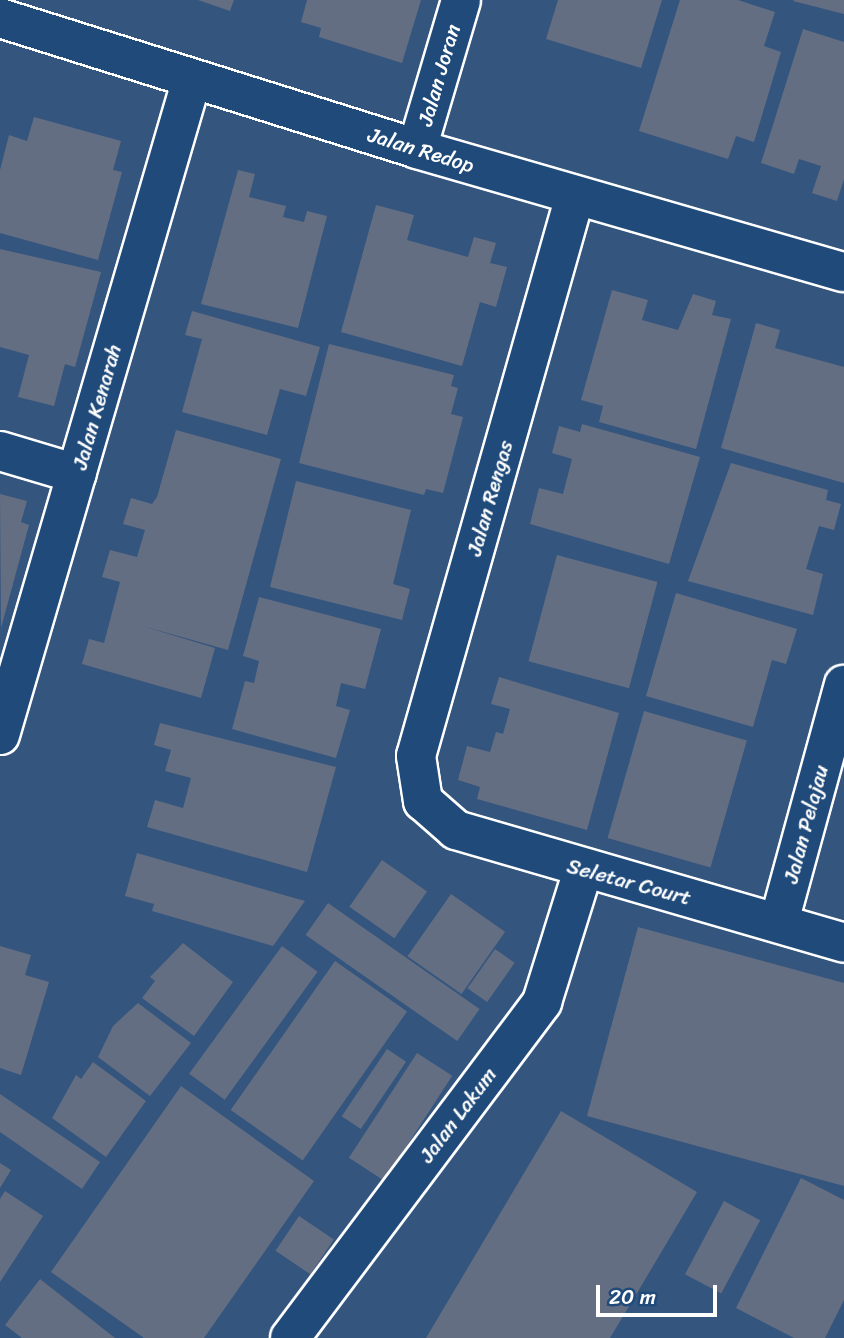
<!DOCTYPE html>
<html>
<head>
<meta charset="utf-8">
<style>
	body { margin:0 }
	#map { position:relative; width:844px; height:1338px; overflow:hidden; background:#34557d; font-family:Sriracha,sans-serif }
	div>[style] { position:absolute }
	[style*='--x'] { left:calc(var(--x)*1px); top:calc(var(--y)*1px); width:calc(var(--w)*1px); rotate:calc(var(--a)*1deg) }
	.building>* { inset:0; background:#646e83; transform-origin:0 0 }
	.roads { filter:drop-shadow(2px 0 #fff) drop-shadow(-2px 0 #fff) drop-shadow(0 2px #fff) drop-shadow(0 -2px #fff) }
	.minor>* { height:38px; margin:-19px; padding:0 19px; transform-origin:19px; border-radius:19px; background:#1f4a7a }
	span { translate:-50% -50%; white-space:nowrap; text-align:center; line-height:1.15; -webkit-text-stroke:5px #1f4a7a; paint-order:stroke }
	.street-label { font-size:21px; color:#fff }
	.scale { position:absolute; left:596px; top:1285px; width:121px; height:32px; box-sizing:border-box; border:4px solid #fff; border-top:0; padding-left:9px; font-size:21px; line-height:24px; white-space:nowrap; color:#fff; -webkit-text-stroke:5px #1f4a7a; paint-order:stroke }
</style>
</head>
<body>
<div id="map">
	<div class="building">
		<div style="clip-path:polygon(198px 0,234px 0,230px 11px)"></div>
		<div style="clip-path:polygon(307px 0,421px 0,402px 63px,319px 37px,321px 28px,301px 22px)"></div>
		<div style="clip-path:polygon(558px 0,662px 0,641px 68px,546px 39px)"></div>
		<div style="clip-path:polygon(680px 0,738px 0,775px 12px,764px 46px,781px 52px,754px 142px,736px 136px,728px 159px,639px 131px)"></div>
		<div style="clip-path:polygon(794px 0,844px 0,844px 14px,793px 1px)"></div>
		<div style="clip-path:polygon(803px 29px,844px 42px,844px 179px,837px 201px,812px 193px,821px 166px,799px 159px,794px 174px,761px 163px)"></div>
		<div style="clip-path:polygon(34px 117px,121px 141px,113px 170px,122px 172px,98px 260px,0 233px,0 170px,9px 135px,27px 141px)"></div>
		<div style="clip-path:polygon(238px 170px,255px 174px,249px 197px,286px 206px,283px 217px,304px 222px,307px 211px,327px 216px,298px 328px,201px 304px)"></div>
		<div style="clip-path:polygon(376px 205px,414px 215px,407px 240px,468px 257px,474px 237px,496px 243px,490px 263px,507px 267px,496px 307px,480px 302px,462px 366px,341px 332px)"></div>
		<div style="clip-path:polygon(0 249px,101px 272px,75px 367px,65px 364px,54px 406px,18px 397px,29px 355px,0 347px)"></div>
		<div style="clip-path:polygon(612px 290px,648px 300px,642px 320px,678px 330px,693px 294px,716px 301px,712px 315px,731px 319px,696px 449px,599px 422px,603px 406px,581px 400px)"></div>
		<div style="clip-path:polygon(192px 311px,320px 347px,306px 396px,280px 389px,267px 435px,182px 412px,202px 339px,185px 335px)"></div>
		<div style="clip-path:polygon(756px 323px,780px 330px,775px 348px,844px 367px,844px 483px,721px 448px)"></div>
		<div style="clip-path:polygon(329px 344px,454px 375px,451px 386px,458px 388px,451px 414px,463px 417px,443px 493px,426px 489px,424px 495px,299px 463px)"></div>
		<div style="clip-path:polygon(582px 424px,700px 457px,669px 564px,530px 524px,539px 488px,563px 494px,572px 459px,552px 453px,559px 426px,580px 432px)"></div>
		<div style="clip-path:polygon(176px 430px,281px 459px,228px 650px,139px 625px,215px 648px,201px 698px,82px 664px,89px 639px,104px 643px,120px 582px,102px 577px,110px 550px,137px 557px,145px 530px,123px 524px,131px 498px,152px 504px,157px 497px)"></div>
		<div style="clip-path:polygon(731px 463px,828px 490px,826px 500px,841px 504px,834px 530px,819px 526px,806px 569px,823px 574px,813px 615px,688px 581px)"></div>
		<div style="clip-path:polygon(296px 481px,411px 510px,393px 584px,410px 589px,402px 620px,270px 587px)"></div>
		<div style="clip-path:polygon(0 494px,27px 501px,21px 522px,29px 525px,1px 628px)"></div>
		<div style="left:557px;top:555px;width:104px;height:110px;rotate:15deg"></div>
		<div style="clip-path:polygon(676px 593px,797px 629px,786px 664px,772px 660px,753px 727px,646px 696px)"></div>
		<div style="clip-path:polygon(259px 597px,381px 629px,365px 689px,341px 683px,336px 706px,350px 710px,336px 758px,232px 729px,245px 681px,254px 683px,259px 661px,243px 656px)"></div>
		<div style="clip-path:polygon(499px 677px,619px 713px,587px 830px,477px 799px,480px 787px,458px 780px,467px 746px,490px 752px,496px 732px,503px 734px,510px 709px,491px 704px)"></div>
		<div style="left:644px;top:711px;width:107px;height:132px;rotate:16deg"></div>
		<div style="clip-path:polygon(160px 723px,336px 767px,307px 872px,147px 827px,155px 800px,183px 808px,191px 778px,165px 771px,171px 750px,154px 745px)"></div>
		<div style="clip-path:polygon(137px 853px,305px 901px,273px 946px,152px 911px,154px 904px,125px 896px)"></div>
		<div style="left:382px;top:860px;width:55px;height:57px;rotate:35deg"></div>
		<div style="left:451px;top:894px;width:66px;height:76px;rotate:35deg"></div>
		<div style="left:328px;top:903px;width:185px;height:39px;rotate:35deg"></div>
		<div style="clip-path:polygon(638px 927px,844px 983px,844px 1186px,587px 1116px)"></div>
		<div style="clip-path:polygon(183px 943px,233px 982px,194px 1036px,142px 998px,155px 981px,150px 977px)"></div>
		<div style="clip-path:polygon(0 946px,31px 955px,25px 975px,49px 982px,21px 1075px,0 1068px)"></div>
		<div style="left:282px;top:946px;width:44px;height:158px;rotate:36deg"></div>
		<div style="left:495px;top:949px;width:24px;height:48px;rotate:35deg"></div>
		<div style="left:335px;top:961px;width:88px;height:182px;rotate:35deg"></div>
		<div style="clip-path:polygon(138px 1003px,191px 1043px,150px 1096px,98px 1057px,113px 1026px)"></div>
		<div style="left:387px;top:1049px;width:23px;height:81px;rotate:34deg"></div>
		<div style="left:417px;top:1053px;width:42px;height:125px;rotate:33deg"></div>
		<div style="clip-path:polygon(93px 1062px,146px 1101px,106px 1157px,52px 1118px,76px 1075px,81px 1079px)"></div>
		<div style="clip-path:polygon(181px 1086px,314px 1181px,204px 1338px,144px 1338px,51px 1272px)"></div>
		<div style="clip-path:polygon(0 1094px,100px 1162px,82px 1189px,0 1132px)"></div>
		<div style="clip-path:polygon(561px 1111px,697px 1192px,640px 1288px,610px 1338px,426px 1338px)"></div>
		<div style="clip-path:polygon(0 1163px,11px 1170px,0 1188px)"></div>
		<div style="clip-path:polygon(801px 1178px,844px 1200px,844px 1300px,825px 1338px,794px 1338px,736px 1308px)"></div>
		<div style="clip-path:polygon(5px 1191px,43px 1216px,0 1282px,0 1199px)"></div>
		<div style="left:724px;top:1201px;width:41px;height:83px;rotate:28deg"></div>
		<div style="left:299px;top:1216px;width:42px;height:42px;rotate:34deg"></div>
		<div style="clip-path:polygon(40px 1279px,115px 1338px,22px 1338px,5px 1325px)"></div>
	</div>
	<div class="roads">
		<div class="minor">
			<div style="--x:0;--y:18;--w:437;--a:17.4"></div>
			<div style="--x:417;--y:149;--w:444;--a:16.1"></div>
			<div style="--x:417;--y:149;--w:155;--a:-73.5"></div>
			<div style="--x:575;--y:196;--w:582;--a:105.85"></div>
			<div style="--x:416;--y:756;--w:46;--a:81.2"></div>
			<div style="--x:423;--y:801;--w:44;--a:41.3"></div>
			<div style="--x:456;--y:830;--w:404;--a:16.2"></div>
			<div style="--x:0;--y:451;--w:80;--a:16.6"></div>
			<div style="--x:0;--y:735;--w:684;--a:-73.69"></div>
			<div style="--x:779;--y:922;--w:246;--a:-74.7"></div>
			<div style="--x:290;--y:1338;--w:420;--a:-53.1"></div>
			<div style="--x:542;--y:1002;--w:138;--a:-72.7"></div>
		</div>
	</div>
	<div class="street-label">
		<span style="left:439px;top:75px;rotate:-74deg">Jalan Joran</span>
		<span style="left:421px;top:150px;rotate:17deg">Jalan Redop</span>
		<span style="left:97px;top:407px;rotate:-74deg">Jalan Kenarah</span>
		<span style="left:490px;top:498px;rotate:-74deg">Jalan Rengas</span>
		<span style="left:806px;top:824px;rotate:-75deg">Jalan Pelajau</span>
		<span style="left:629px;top:882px;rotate:15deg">Seletar Court</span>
		<span style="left:458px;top:1115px;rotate:-53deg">Jalan Lakum</span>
	</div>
	<div class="scale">20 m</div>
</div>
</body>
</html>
